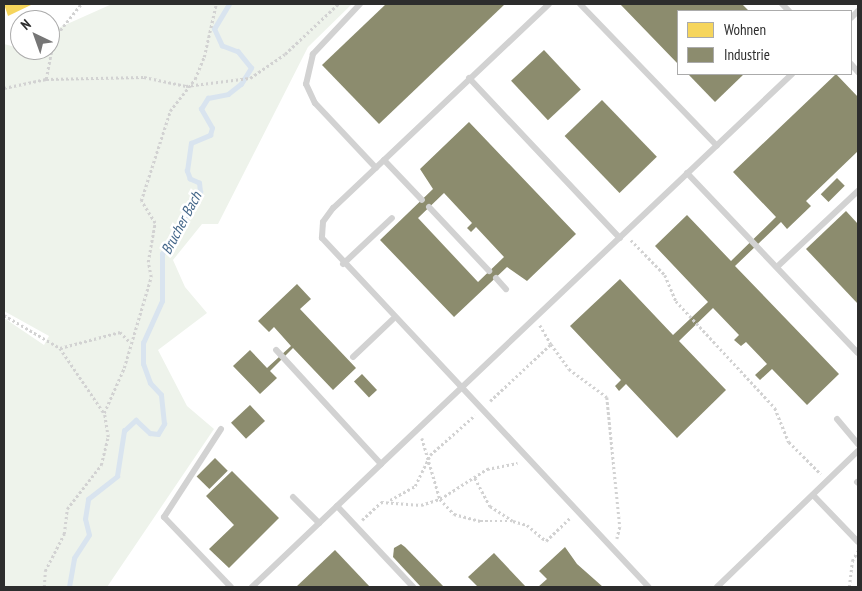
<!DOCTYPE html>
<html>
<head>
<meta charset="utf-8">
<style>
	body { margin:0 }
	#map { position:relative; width:862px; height:591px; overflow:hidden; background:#fff; font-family:"PT Sans Narrow",sans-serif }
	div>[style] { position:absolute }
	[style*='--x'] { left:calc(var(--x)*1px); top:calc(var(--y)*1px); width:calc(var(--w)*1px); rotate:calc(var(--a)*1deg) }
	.green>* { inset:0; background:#eef3eb }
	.homes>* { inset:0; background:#f6d55c }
	.industry>* { inset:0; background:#8c8c6e; transform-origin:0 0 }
	.stream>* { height:4.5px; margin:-2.25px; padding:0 2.25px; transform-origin:2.25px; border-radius:2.25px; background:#d9e4ef }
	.path>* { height:2.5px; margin-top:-1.25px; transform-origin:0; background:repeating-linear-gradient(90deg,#d2d2d2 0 2.5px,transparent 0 5px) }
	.service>* { height:6px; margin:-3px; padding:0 3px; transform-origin:3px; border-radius:3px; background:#d2d2d2 }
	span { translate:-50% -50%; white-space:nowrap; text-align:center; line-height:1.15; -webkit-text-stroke:5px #fff; paint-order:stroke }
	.water-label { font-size:15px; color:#426588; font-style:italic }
	.frame { position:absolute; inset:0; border:5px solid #2d2d2d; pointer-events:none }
	.legend { position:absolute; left:677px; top:10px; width:175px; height:65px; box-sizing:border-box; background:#fff; border:1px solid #ababab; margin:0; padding:6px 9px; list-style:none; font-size:15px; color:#2d2d2d }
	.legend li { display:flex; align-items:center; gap:10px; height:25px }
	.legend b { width:25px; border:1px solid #ababab }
	.north { position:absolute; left:10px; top:10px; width:50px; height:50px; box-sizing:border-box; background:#fff; border:1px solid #ababab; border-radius:50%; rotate:318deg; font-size:14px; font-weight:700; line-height:20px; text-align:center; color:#2d2d2d }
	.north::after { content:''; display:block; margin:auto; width:18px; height:22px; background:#767676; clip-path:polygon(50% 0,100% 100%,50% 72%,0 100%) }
</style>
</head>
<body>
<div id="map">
	<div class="green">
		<div style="clip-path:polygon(112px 4px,352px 4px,308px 47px,218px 224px,202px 224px,173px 260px,185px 287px,207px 313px,158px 350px,187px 406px,214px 429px,107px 587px,4px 587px,4px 318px,44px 345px,49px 336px,4px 311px,4px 44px,46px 55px,56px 29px)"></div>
	</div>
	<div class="homes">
		<div style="clip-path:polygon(4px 4px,33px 4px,8px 16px)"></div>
	</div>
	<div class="industry">
		<div style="clip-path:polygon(386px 4px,505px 4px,379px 124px,322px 65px)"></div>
		<div style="clip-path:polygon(620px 4px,742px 4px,749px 11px,678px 11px,678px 64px)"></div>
		<div style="left:544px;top:50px;width:54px;height:45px;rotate:47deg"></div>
		<div style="clip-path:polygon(688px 74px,744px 74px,715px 102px)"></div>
		<div style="clip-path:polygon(836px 74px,858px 97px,858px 151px,806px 201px,811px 206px,787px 229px,781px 222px,735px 266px,839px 374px,807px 405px,772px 369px,760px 380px,755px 375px,767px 364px,746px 342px,741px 346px,734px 340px,739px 335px,713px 308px,679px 341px,726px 390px,677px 438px,626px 384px,619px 391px,615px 386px,621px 380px,570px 326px,620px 279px,673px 335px,708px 302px,655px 246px,687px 215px,731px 261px,776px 217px,733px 172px)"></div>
		<div style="left:602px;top:100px;width:79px;height:52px;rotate:46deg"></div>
		<div style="clip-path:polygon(evenodd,469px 122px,576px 234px,527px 281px,507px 267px,454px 317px,380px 240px,433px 189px,420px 169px,469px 122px,444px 193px,472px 223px,467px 228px,471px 232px,476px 227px,504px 257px,478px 282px,418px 218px,444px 193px)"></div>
		<div style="left:837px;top:178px;width:11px;height:23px;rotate:45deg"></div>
		<div style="clip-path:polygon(846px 211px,858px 224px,858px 304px,806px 249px)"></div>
		<div style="clip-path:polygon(297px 284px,311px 299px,300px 309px,356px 368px,333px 390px,293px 348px,270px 371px,277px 378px,260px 394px,233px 366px,250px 350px,267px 368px,291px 346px,274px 327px,269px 332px,258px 321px)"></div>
		<div style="left:362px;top:374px;width:22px;height:11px;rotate:47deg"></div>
		<div style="left:250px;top:405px;width:22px;height:26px;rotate:47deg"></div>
		<div style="left:215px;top:458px;width:18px;height:26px;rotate:45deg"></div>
		<div style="clip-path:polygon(232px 471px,279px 518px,229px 568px,209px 549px,234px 525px,206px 496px)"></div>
		<div style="clip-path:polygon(401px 544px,405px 547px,444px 587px,421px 587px,393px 557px,394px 548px)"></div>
		<div style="clip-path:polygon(565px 547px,577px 564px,603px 587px,538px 587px,547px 579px,539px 571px)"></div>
		<div style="clip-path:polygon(335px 550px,370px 587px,296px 587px)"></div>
		<div style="clip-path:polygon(494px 553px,526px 587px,478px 587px,468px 577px)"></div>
	</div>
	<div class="stream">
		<div style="--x:69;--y:587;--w:29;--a:-80"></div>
		<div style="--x:74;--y:558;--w:27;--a:-57"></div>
		<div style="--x:89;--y:535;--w:16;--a:-104"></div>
		<div style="--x:85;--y:519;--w:20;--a:-81"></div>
		<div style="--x:88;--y:499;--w:37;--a:-38"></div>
		<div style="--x:117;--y:476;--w:46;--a:-81.2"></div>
		<div style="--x:124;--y:431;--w:16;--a:-43"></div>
		<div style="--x:136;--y:420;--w:19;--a:43"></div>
		<div style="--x:150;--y:433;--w:8;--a:7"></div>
		<div style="--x:158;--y:434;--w:12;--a:-59"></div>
		<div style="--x:164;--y:424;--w:29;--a:-96"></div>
		<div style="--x:161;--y:395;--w:16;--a:-133"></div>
		<div style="--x:150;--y:383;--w:20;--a:-110"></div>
		<div style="--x:143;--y:364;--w:21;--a:-90"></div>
		<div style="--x:143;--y:343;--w:46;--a:-65.7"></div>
		<div style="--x:162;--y:301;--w:47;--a:-90"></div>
		<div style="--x:162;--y:254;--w:73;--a:-58.5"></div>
		<div style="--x:200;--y:192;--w:9;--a:-96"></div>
		<div style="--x:199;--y:183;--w:10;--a:-156"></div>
		<div style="--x:190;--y:179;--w:9;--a:-111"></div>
		<div style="--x:187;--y:171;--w:28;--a:-82"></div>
		<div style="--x:191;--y:143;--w:21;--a:-23"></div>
		<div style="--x:210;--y:135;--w:7;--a:-74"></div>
		<div style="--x:212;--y:128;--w:22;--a:-120"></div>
		<div style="--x:201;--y:109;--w:13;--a:-58"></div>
		<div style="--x:208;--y:98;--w:20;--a:-11"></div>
		<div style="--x:228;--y:94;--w:16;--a:-38"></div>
		<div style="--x:241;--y:84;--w:19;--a:-58"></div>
		<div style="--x:251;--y:68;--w:21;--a:-129"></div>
		<div style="--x:238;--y:52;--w:17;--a:-159"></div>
		<div style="--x:222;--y:46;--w:19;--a:-115"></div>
		<div style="--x:214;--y:29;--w:29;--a:-59"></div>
	</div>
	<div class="path">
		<div style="--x:46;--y:79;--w:42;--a:-79"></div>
		<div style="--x:54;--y:38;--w:43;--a:-51.5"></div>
		<div style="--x:4;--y:88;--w:43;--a:-12.1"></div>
		<div style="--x:46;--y:79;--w:98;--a:-1.2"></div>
		<div style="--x:144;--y:77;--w:43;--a:12.1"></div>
		<div style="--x:186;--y:86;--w:64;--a:-7.1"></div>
		<div style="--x:250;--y:78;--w:42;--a:-34.4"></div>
		<div style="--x:285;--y:54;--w:73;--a:-43.3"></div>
		<div style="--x:631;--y:240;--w:49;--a:45.8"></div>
		<div style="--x:665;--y:275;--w:28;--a:67"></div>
		<div style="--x:676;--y:301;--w:146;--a:47.2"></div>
		<div style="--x:775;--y:408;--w:37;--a:68"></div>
		<div style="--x:789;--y:442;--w:45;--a:45"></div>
		<div style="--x:4;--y:315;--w:65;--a:30.5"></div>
		<div style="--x:60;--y:348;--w:78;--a:55.9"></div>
		<div style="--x:540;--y:325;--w:22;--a:60"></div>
		<div style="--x:60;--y:348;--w:62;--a:-14.9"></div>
		<div style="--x:120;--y:332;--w:14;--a:45"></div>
		<div style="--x:490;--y:401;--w:83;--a:-43.1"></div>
		<div style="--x:551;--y:344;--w:31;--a:54"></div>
		<div style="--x:569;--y:369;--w:47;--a:36.4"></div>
		<div style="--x:607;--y:397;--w:131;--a:84.3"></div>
		<div style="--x:620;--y:527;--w:12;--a:104"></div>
		<div style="--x:422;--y:438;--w:64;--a:73.6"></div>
		<div style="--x:440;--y:499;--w:56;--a:-32.6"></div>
		<div style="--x:487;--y:469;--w:31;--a:-11"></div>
		<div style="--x:475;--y:478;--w:32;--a:62"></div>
		<div style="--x:490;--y:506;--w:27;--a:33"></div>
		<div style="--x:390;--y:500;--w:29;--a:-29"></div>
		<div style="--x:415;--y:486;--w:34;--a:-64"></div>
		<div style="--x:430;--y:455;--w:60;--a:-41.6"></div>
		<div style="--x:362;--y:520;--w:26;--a:-43"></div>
		<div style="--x:381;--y:502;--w:40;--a:4.3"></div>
		<div style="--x:421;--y:505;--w:20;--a:-18"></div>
		<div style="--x:440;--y:499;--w:21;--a:47"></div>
		<div style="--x:454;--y:514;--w:27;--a:15"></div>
		<div style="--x:480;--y:521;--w:33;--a:0"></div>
		<div style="--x:513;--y:521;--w:15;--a:16"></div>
		<div style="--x:527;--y:525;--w:25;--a:40"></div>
		<div style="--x:546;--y:541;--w:35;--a:-44"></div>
		<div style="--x:44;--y:587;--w:16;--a:-86"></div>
		<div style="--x:45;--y:571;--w:42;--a:-62.8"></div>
		<div style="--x:64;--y:534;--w:25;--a:-83"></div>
		<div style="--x:67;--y:509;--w:56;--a:-52.3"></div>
		<div style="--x:101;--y:465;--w:29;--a:-76"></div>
		<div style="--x:108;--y:437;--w:24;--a:-99"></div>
		<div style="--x:104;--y:413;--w:49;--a:-66"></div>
		<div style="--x:124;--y:368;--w:95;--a:-73.5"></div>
		<div style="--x:151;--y:277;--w:15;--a:-101"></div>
		<div style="--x:148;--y:262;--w:40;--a:-80"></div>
		<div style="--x:155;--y:223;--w:26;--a:-122"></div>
		<div style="--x:141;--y:201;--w:95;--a:-72.1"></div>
		<div style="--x:170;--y:111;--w:41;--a:-52"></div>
		<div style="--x:195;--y:79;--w:24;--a:-68"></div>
		<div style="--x:204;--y:57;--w:54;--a:-77.2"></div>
		<div style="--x:849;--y:587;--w:26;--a:-83"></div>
		<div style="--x:852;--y:561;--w:12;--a:-59"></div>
	</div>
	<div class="service">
		<div style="--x:360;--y:4;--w:69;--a:133.2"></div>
		<div style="--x:313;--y:54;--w:31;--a:103"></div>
		<div style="--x:306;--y:84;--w:21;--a:65"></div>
		<div style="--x:315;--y:103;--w:89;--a:46.8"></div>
		<div style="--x:549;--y:4;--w:297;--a:136.6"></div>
		<div style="--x:333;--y:208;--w:17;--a:126"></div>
		<div style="--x:323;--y:222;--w:16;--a:94"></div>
		<div style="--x:322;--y:238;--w:478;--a:46.9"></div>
		<div style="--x:580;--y:4;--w:197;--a:46"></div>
		<div style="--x:782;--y:4;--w:10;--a:45"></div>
		<div style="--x:851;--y:18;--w:10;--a:-45"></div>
		<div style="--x:851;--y:64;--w:11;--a:49"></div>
		<div style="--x:469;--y:78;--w:220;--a:46.7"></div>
		<div style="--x:384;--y:160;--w:55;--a:46.5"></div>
		<div style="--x:687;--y:173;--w:248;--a:46.5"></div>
		<div style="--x:429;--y:207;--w:88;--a:46.8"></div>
		<div style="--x:343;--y:264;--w:67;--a:-43.2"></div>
		<div style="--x:778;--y:266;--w:110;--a:-43.2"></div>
		<div style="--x:496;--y:278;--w:15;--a:48"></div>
		<div style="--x:353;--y:357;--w:55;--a:-43.5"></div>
		<div style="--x:837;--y:419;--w:33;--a:50"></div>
		<div style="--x:221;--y:429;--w:105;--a:122.9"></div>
		<div style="--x:164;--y:517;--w:97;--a:46.3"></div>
		<div style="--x:381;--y:464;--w:567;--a:-43.5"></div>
		<div style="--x:857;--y:482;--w:1;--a:45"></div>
		<div style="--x:813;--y:495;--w:65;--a:46.2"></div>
		<div style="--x:293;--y:497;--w:37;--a:45"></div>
		<div style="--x:337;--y:506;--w:111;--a:46.8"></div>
		<div style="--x:252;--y:587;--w:178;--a:-43.6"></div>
		<div style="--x:381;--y:464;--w:155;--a:-132.6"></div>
		<div style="--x:717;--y:587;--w:196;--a:-44"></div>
	</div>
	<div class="water-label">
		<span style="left:181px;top:223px;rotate:-62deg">Brucher Bach</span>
	</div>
	<div class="frame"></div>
	<ul class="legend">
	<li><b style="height:14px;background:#f6d55c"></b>Wohnen</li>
	<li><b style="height:14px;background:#8c8c6e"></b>Industrie</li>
	</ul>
	<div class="north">N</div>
</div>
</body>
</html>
